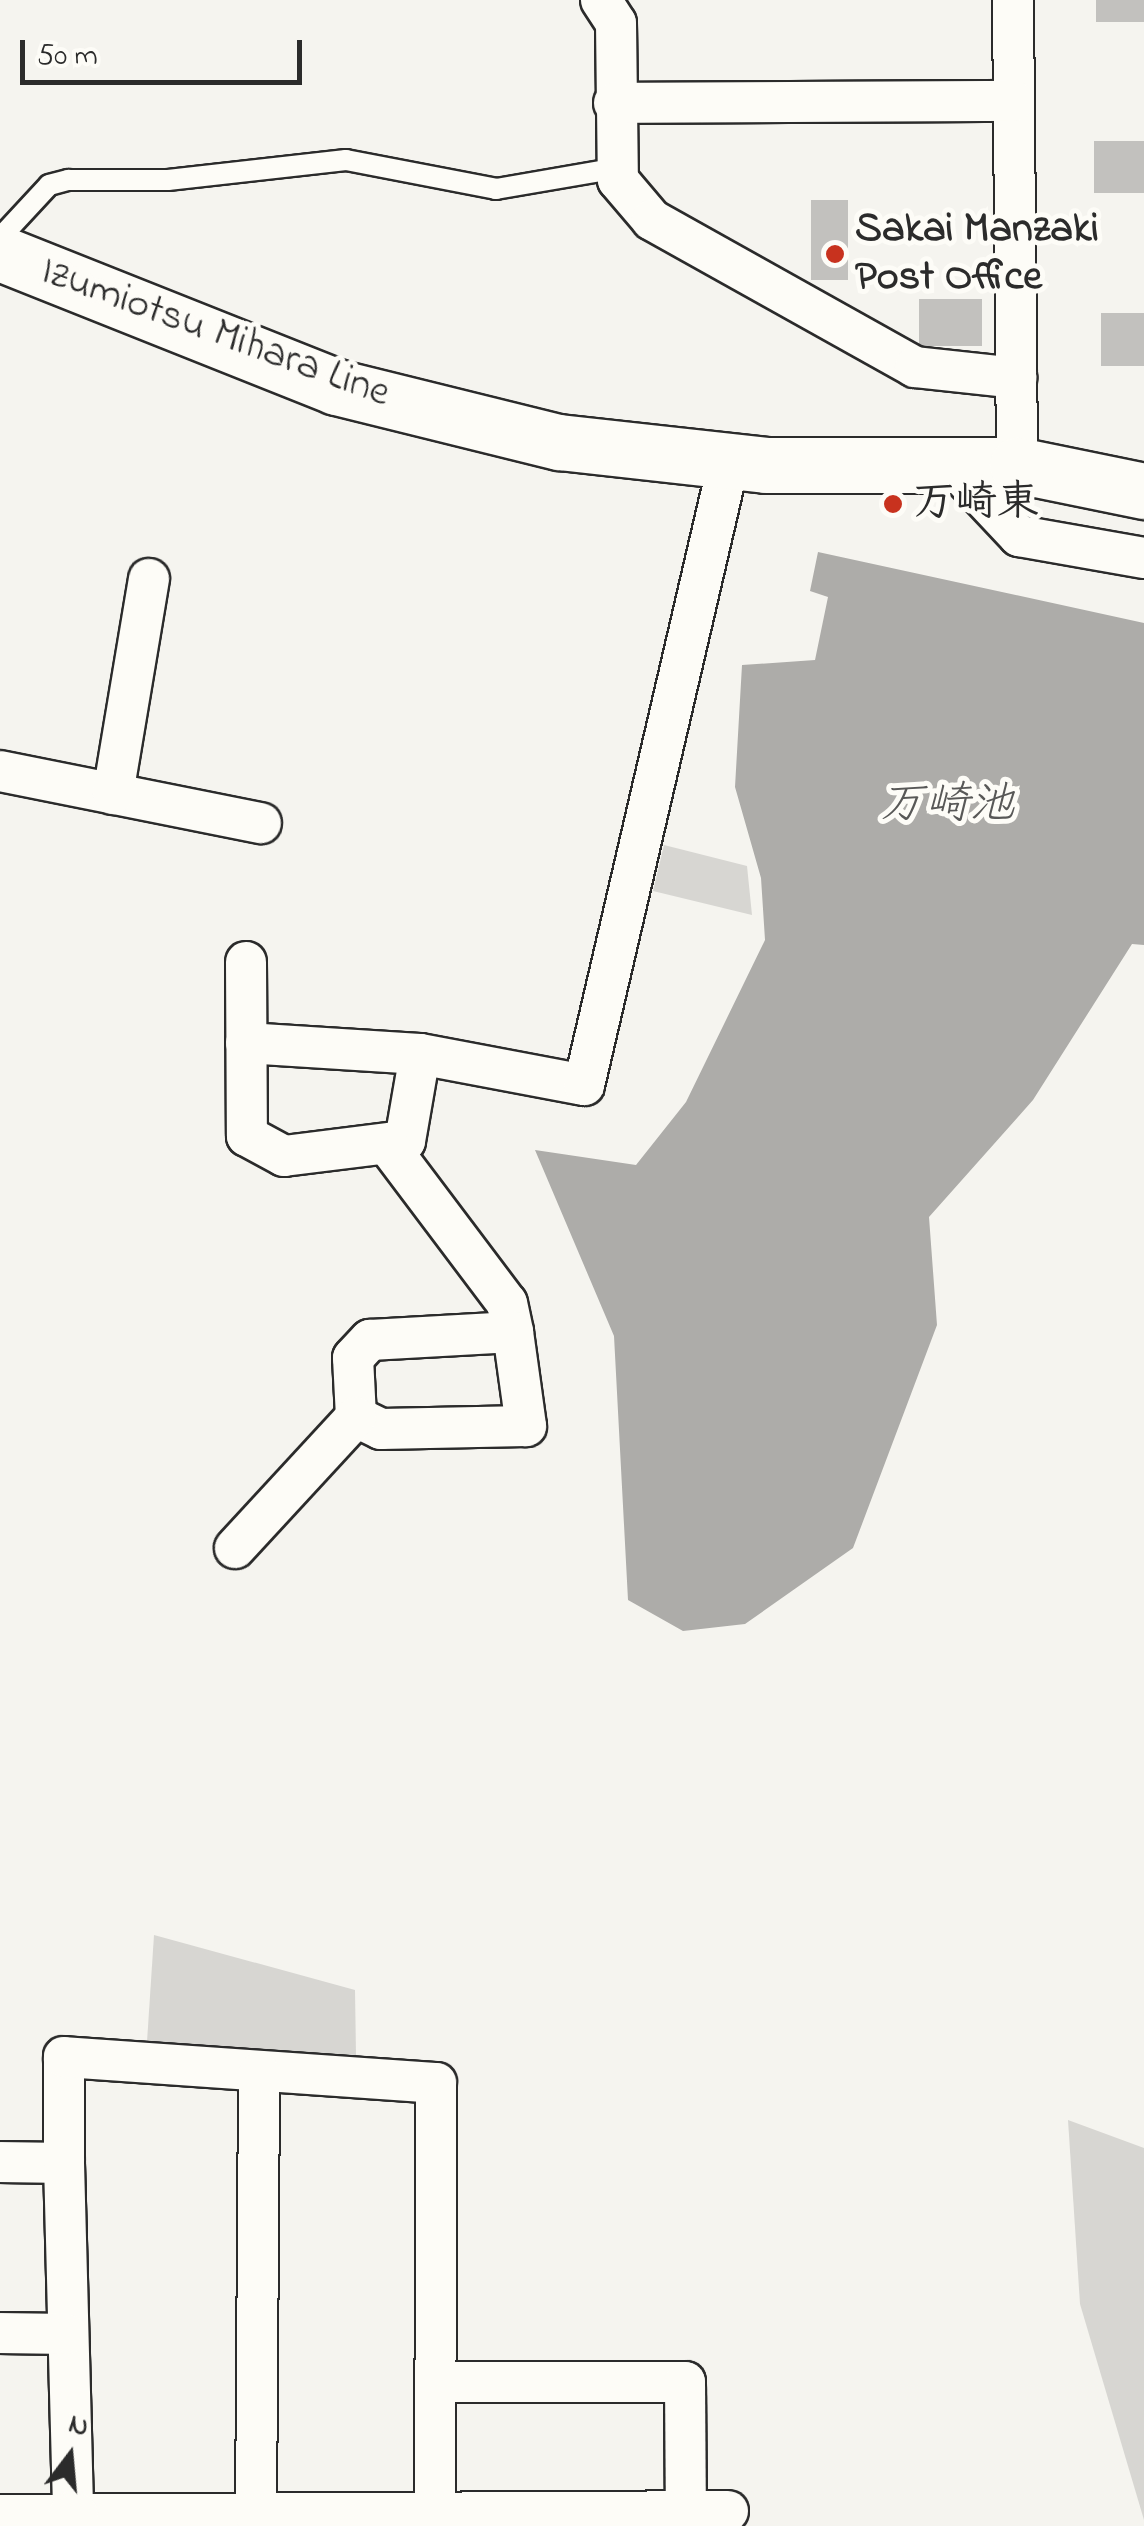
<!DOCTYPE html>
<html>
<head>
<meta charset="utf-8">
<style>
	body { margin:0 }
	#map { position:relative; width:1144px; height:2526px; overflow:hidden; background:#f5f4ef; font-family:"Indie Flower","Klee One",sans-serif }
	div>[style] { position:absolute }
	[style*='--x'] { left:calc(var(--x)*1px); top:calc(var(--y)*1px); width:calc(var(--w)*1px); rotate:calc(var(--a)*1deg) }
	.green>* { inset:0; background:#d7d6d2 }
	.water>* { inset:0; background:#adaca9 }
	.building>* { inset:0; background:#c2c1be; transform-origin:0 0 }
	.roads { filter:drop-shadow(2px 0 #2b2b2b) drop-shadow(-2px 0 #2b2b2b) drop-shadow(0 2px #2b2b2b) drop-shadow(0 -2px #2b2b2b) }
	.service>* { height:20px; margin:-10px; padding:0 10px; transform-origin:10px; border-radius:10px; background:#fdfcf7 }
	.minor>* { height:40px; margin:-20px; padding:0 20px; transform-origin:20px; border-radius:20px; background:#fdfcf7 }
	.tertiary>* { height:50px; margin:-25px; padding:0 25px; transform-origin:25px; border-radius:25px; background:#fdfcf7 }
	.primary>* { height:55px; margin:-27.5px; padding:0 27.5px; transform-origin:27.5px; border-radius:27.5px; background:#fdfcf7 }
	.dots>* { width:28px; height:28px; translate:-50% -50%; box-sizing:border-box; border:5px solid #fdfcf7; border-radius:50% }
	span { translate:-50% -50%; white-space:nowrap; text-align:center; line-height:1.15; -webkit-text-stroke:10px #fdfcf7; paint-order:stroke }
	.poi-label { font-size:42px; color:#2b2b2b; font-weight:700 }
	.left { translate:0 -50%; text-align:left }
	.street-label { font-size:42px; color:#2b2b2b }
	.water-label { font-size:45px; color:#585857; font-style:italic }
	.north { position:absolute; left:20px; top:2406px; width:100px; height:100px; -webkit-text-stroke:8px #fdfcf7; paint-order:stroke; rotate:16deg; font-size:28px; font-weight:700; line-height:40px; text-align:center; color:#2b2b2b }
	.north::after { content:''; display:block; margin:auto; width:35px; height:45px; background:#2b2b2b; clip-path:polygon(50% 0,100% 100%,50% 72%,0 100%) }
	.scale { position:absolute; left:20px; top:40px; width:282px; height:45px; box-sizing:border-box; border:5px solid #2b2b2b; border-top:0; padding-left:12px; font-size:30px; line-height:35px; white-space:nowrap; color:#2b2b2b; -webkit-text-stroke:8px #fdfcf7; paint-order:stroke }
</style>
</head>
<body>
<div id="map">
	<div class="green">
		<div style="clip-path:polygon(664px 845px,747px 866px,752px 915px,653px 891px)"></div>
		<div style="clip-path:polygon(154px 1935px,355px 1990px,356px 2055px,147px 2042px)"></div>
		<div style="clip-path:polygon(1068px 2120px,1144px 2148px,1144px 2520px,1080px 2304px)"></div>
	</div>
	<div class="water">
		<div style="clip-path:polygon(818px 552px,1144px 623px,1144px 945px,1132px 944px,1033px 1100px,929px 1217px,937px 1325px,853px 1548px,745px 1624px,683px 1631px,628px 1600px,614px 1336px,535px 1150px,636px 1165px,686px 1102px,765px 940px,761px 878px,735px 787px,742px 665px,815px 660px,828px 597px,810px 591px)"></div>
	</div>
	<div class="building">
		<div style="left:1096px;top:0;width:48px;height:22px"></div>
		<div style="left:1144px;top:141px;width:52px;height:50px;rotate:90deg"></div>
		<div style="left:811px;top:200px;width:37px;height:80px"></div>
		<div style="left:919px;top:299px;width:63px;height:47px"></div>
		<div style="left:1144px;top:313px;width:53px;height:43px;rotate:90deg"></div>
	</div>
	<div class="roads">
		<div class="service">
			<div style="--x:0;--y:238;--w:72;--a:-47.2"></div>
			<div style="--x:49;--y:185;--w:20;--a:-15"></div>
			<div style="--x:68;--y:180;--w:100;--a:0"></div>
			<div style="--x:168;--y:180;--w:179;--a:-6.4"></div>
			<div style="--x:346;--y:160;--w:153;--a:10.9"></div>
			<div style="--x:496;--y:189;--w:123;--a:-9.8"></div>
		</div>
		<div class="minor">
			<div style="--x:601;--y:0;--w:27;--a:57"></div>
			<div style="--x:616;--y:23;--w:157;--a:89.3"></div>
			<div style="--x:618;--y:180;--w:52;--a:49.6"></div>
			<div style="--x:652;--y:220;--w:301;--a:29.2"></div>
			<div style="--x:915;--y:367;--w:102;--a:6.2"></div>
			<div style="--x:1013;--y:0;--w:465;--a:89.5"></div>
			<div style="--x:614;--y:103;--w:400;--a:-0.3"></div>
			<div style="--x:957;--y:470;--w:91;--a:46.8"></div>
			<div style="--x:1019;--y:536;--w:127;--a:10"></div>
			<div style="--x:0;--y:771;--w:266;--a:11.3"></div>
			<div style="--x:113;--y:794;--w:218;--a:-80.5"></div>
			<div style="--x:246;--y:962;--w:174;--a:89.7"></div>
			<div style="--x:247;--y:1136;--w:42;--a:28.4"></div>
			<div style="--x:284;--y:1156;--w:122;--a:-7.1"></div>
			<div style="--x:405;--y:1141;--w:88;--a:-80.2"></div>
			<div style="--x:246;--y:1043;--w:174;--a:3.6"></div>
			<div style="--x:420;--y:1054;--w:167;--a:10.7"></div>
			<div style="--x:584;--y:1085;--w:641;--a:-76.92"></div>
			<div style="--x:390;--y:1148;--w:194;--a:53"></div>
			<div style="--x:507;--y:1303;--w:30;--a:78"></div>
			<div style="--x:513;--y:1332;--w:95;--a:82.1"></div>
			<div style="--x:526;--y:1426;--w:145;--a:178.8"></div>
			<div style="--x:381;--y:1429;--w:28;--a:-154"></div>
			<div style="--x:356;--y:1417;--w:59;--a:-92.9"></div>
			<div style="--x:353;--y:1358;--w:25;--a:-47"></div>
			<div style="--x:370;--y:1340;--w:143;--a:-3.2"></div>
			<div style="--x:235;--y:1548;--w:178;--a:-47.3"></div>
			<div style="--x:0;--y:2162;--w:64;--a:0.9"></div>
			<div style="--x:64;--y:2163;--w:353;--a:88.5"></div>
			<div style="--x:64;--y:2163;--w:106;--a:-90"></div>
			<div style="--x:64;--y:2057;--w:373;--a:4"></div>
			<div style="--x:436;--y:2083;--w:431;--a:90.1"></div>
			<div style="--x:0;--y:2333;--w:67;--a:0.9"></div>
			<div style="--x:435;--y:2382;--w:250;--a:0"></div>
			<div style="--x:685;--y:2382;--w:130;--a:89.6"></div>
			<div style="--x:0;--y:2515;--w:728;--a:-0.31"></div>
			<div style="--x:256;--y:2515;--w:442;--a:-89.6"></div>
		</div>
		<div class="tertiary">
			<div style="--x:72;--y:2526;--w:10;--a:-84"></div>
		</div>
		<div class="primary">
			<div style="--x:0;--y:253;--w:362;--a:21.7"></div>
			<div style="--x:336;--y:387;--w:230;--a:13.9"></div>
			<div style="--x:559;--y:442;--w:208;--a:6.3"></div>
			<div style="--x:766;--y:465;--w:251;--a:0"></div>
			<div style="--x:1017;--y:465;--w:130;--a:11.6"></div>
		</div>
	</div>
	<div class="dots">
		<div style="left:835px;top:254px;background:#c8321e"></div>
		<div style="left:893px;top:504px;background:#c8321e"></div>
	</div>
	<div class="poi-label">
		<span class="left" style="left:855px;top:254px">Sakai Manzaki<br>Post Office</span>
		<span class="left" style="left:913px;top:504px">万崎東</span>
	</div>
	<div class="street-label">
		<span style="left:215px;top:333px;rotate:20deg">Izumiotsu Mihara Line</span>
	</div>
	<div class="water-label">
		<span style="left:947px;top:807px">万崎池</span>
	</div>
	<div class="north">N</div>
	<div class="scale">50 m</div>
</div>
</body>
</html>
